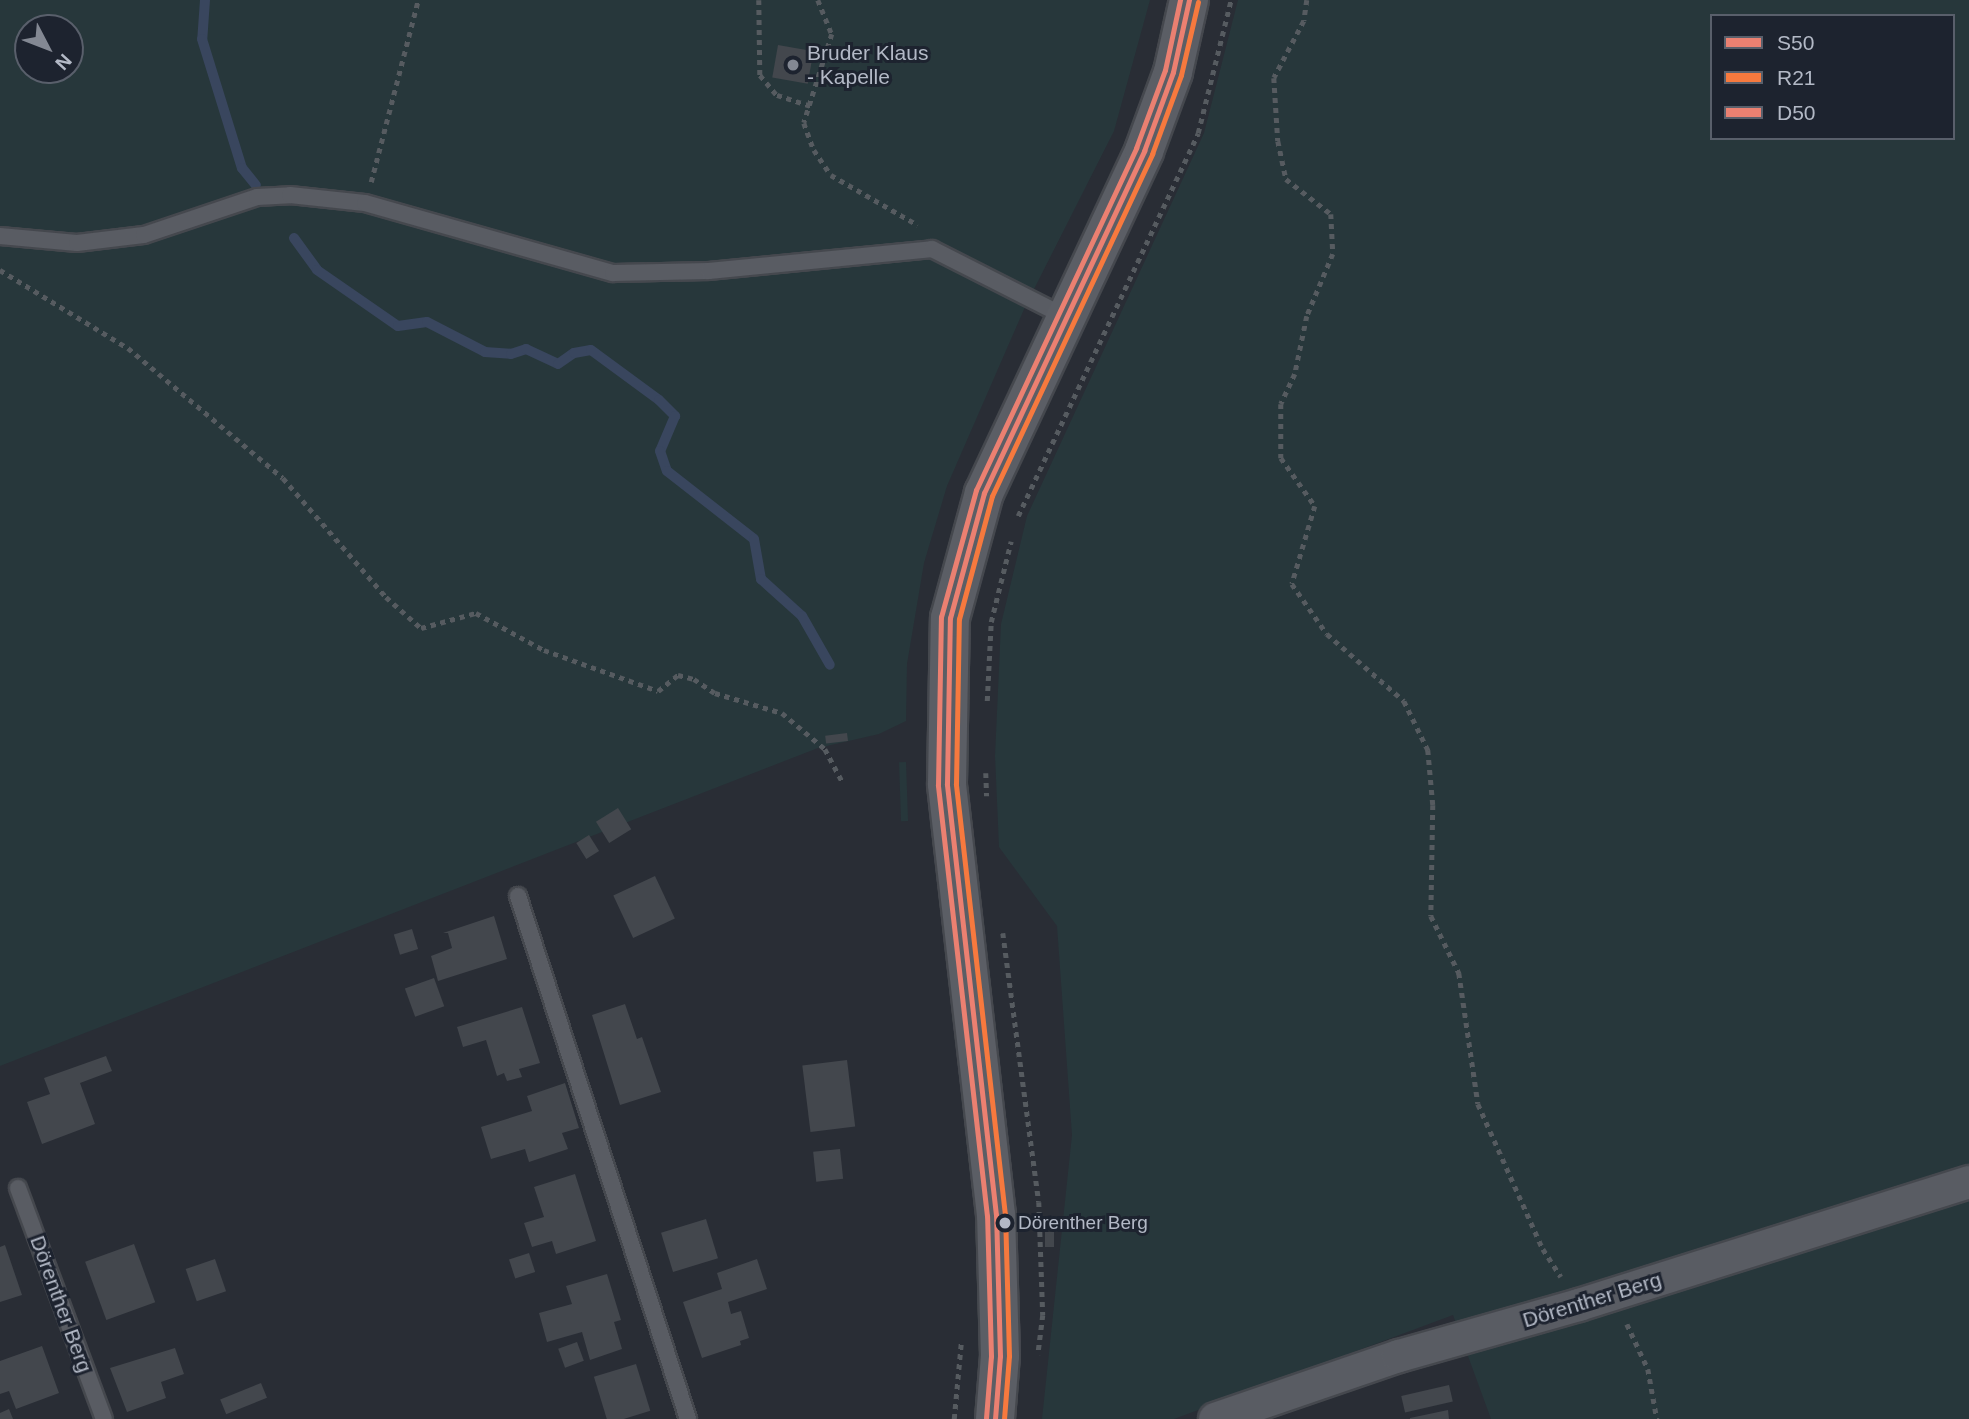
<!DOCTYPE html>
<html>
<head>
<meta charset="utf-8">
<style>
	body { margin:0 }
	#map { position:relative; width:1969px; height:1419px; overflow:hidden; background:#292d35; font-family:Arial,sans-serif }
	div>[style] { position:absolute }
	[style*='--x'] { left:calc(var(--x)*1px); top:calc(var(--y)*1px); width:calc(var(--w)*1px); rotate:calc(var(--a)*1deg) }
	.green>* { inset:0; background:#27373b; transform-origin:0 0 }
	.stream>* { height:10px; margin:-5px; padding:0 5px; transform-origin:5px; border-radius:5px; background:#39465e }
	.building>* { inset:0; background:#43474d; transform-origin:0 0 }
	.path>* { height:4.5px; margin-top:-2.25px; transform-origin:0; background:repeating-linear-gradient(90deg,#565b60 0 5px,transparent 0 10px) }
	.roads { filter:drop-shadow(2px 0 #45484e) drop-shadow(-2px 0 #45484e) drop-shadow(0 2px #45484e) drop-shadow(0 -2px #45484e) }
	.lane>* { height:16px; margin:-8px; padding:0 8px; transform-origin:8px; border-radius:8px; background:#595c63 }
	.street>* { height:32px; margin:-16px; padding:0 16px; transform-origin:16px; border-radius:16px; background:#595c63 }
	.primary>* { height:38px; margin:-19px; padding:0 19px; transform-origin:19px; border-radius:19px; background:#5b5e65 }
	.bus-1>* { height:5px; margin:-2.5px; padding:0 2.5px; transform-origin:2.5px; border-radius:2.5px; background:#eb8071 }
	.bus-2>* { height:5px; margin:-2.5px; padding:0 2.5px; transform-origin:2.5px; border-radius:2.5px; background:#f6793e }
	.bus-3>* { height:5px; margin:-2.5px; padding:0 2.5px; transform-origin:2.5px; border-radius:2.5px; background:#eb8071 }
	.dots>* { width:19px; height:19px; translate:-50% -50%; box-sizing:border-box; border:4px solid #1d232f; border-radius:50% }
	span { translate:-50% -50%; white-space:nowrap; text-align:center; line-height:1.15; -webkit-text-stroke:6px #1d232f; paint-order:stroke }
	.bus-label { font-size:19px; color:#b3b9c6 }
	.left { translate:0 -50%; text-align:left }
	.poi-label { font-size:21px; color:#b3b9c6 }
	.street-label { font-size:21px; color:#b3b9c6 }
	.legend { position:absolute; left:1710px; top:14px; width:245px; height:126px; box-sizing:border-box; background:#1d232f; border:2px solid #595f6b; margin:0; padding:9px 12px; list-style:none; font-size:21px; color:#b3b9c6 }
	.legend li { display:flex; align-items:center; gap:14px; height:35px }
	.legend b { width:35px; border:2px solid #595f6b }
	.north { position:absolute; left:14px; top:14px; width:70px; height:70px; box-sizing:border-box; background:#1d232f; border:2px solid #595f6b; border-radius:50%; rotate:132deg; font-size:19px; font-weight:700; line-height:28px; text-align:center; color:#b3b9c6 }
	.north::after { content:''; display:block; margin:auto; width:24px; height:32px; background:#838893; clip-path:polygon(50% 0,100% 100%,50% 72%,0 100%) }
</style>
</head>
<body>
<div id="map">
	<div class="green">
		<div style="clip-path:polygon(evenodd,0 0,1150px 0,1114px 131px,1025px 307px,947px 486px,924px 563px,907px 664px,906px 721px,879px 734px,818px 748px,0 1066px,0 0,28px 28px,70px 28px,70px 70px,28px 70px,28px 28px)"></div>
		<div style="clip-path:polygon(evenodd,1238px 0,1969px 0,1969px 1419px,1491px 1419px,1453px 1315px,1174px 1419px,1042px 1419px,1072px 1135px,1057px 926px,999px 847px,995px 756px,1001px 624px,1027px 516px,1204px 133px,1238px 0,1712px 16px,1953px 16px,1953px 138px,1712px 138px,1712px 16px)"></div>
		<div style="left:906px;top:762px;width:59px;height:7px;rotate:88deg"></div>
	</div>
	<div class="stream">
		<div style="--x:205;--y:0;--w:39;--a:94"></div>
		<div style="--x:202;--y:39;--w:135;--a:72.8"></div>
		<div style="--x:242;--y:168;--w:22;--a:51"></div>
		<div style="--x:294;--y:238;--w:39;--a:54"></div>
		<div style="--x:317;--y:270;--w:98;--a:34.7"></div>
		<div style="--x:398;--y:326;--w:29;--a:-8"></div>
		<div style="--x:427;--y:322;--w:65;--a:27.3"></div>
		<div style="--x:485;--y:352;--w:26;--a:4"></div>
		<div style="--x:511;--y:354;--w:16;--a:-18"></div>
		<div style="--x:526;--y:349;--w:35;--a:25"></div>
		<div style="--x:558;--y:364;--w:19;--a:-35"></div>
		<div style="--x:574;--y:353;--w:17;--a:-10"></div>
		<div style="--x:591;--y:350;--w:84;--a:36.3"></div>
		<div style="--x:659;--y:400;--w:23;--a:45"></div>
		<div style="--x:675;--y:416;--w:38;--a:113"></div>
		<div style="--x:660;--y:451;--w:21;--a:71"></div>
		<div style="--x:667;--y:471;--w:110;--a:38"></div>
		<div style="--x:754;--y:539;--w:41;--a:80.1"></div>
		<div style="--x:761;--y:579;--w:55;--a:42.1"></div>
		<div style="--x:802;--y:616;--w:56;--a:60.3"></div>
	</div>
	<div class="building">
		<div style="left:778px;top:45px;width:36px;height:33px;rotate:10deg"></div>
		<div style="left:847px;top:733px;width:8px;height:22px;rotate:83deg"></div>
		<div style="left:618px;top:808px;width:25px;height:26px;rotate:58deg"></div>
		<div style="left:589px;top:835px;width:19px;height:15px;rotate:58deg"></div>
		<div style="left:655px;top:876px;width:47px;height:46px;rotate:65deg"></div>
		<div style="clip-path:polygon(494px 916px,507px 959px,438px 981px,431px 956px,452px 948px,448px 933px,443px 933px)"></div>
		<div style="left:412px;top:929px;width:21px;height:19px;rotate:73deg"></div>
		<div style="left:434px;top:978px;width:30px;height:31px;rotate:70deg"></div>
		<div style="clip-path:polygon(625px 1004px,637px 1039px,642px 1037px,661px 1092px,620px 1105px,592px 1015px)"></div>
		<div style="clip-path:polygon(522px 1007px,540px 1063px,519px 1069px,522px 1077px,507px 1081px,504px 1073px,497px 1076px,486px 1040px,463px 1047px,457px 1027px)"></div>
		<div style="clip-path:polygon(106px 1056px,112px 1071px,80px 1083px,95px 1124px,42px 1144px,27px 1102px,50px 1094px,44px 1078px)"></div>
		<div style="left:847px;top:1060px;width:67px;height:45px;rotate:83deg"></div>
		<div style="clip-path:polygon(565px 1083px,579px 1128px,562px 1133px,568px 1149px,529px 1162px,525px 1149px,491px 1159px,481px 1127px,532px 1111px,527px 1096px)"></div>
		<div style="left:840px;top:1149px;width:30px;height:27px;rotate:84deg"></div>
		<div style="clip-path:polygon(575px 1174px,596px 1241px,556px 1254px,552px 1241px,532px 1247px,524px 1223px,544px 1217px,534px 1187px)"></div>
		<div style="left:706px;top:1219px;width:41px;height:47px;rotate:73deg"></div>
		<div style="left:1045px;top:1232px;width:9px;height:15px"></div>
		<div style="left:134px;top:1244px;width:62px;height:52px;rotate:70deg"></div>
		<div style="clip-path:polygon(5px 1245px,22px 1295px,0 1302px,0 1247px)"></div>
		<div style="left:529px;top:1253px;width:20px;height:21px;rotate:72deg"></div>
		<div style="left:215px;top:1259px;width:34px;height:31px;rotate:71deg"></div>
		<div style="clip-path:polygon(757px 1259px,767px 1289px,728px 1302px,731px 1314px,741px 1311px,749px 1338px,740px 1341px,741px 1345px,702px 1358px,683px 1302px,722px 1289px,717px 1273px)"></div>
		<div style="clip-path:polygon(607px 1274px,621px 1320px,614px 1322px,622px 1349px,590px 1360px,582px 1332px,547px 1342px,539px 1313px,572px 1304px,566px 1286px)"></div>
		<div style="left:577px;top:1342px;width:20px;height:20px;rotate:70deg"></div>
		<div style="clip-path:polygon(42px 1346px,59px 1393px,16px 1409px,9px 1391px,0 1394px,0 1361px)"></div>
		<div style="clip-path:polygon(175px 1348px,184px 1374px,161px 1382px,166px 1398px,127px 1412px,110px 1368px)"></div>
		<div style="left:636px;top:1364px;width:49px;height:44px;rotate:73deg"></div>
		<div style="left:261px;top:1383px;width:16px;height:44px;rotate:68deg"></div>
		<div style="left:1449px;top:1385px;width:17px;height:49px;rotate:77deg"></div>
		<div style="clip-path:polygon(9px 1409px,13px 1419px,0 1419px,0 1413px)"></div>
		<div style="clip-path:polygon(1448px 1410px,1449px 1419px,1410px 1419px,1410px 1418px)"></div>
	</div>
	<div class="path">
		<div style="--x:759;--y:0;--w:75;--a:89.2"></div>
		<div style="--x:760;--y:75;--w:26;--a:50"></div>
		<div style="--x:777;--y:95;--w:36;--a:18"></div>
		<div style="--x:818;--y:0;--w:37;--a:68"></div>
		<div style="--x:832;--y:34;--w:93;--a:107.5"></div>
		<div style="--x:804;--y:123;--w:29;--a:70"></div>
		<div style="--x:814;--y:150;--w:30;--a:56"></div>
		<div style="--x:831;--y:175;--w:100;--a:29.9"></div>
		<div style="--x:1307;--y:0;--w:21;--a:98"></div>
		<div style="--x:1304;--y:21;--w:64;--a:117.8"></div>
		<div style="--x:1274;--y:78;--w:63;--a:86.4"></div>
		<div style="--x:1278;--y:141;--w:39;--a:78"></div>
		<div style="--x:1286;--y:179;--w:57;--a:37.9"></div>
		<div style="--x:1331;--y:214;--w:40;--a:87.1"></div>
		<div style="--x:1333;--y:254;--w:67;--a:112.8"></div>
		<div style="--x:1307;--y:316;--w:59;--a:101.7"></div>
		<div style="--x:1295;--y:374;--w:33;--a:115"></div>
		<div style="--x:1281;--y:404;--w:54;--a:90"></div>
		<div style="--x:1281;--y:458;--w:59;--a:54.7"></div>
		<div style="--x:1315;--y:506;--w:81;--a:106.4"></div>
		<div style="--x:1292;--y:584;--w:61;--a:55"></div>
		<div style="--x:1327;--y:634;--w:102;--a:41"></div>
		<div style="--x:1404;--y:701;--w:55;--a:63.9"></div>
		<div style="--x:1428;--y:750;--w:55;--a:84.8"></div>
		<div style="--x:1433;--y:805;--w:111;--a:91"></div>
		<div style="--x:1431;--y:916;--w:64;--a:63.8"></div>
		<div style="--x:1459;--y:973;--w:132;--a:81.7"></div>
		<div style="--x:1478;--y:1104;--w:159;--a:65.9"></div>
		<div style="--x:1543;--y:1249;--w:33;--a:57"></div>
		<div style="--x:371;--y:182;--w:188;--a:-75.5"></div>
		<div style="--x:0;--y:270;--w:150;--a:31.4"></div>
		<div style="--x:128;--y:348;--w:202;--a:40"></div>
		<div style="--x:283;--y:478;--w:157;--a:49.1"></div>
		<div style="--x:386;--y:597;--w:47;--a:41.5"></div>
		<div style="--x:421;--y:628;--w:57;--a:-15.3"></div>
		<div style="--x:476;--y:613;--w:77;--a:28.6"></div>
		<div style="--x:544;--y:650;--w:121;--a:19.8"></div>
		<div style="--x:658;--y:691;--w:26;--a:-39"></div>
		<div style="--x:678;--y:675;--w:16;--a:14"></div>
		<div style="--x:694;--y:679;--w:25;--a:34"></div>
		<div style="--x:715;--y:693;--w:70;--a:16.6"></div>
		<div style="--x:782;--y:713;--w:56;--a:39.9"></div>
		<div style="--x:825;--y:749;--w:38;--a:62"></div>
		<div style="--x:1018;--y:516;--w:423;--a:-64.8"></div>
		<div style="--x:1198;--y:133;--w:137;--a:-76.1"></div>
		<div style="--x:987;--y:701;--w:79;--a:-87.1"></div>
		<div style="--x:991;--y:622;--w:83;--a:-76.1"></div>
		<div style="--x:986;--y:773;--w:23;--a:88"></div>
		<div style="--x:1003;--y:933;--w:271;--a:82.4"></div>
		<div style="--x:1039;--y:1202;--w:113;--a:88"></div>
		<div style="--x:1043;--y:1315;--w:40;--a:97.1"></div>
		<div style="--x:1627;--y:1324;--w:50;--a:65"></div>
		<div style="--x:1648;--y:1369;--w:51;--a:79.8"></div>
		<div style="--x:954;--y:1419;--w:76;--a:-84.7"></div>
	</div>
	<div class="roads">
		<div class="lane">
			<div style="--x:0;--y:236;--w:77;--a:5.2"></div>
			<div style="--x:77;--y:243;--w:67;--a:-6.8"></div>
			<div style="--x:144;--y:235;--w:119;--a:-18.6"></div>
			<div style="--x:257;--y:197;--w:33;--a:-3"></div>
			<div style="--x:290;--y:195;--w:75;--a:6.1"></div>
			<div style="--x:365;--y:203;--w:258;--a:15.8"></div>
			<div style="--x:613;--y:273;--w:96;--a:-1.2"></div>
			<div style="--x:709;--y:271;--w:224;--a:-5.6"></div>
			<div style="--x:932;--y:249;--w:148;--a:26.9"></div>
			<div style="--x:518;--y:896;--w:550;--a:71.99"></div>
			<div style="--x:18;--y:1188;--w:246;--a:69.6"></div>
		</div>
		<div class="street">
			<div style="--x:1215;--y:1419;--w:194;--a:-18.9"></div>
			<div style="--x:1399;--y:1356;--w:187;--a:-15.8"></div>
			<div style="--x:1579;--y:1305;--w:409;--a:-17.5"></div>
		</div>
		<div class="primary">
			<div style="--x:995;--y:1419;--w:63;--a:-85.5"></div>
			<div style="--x:1000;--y:1356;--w:141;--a:-91.6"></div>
			<div style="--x:996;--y:1215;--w:434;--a:-96.5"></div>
			<div style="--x:947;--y:784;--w:166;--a:-89"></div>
			<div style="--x:950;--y:618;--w:130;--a:-74.8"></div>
			<div style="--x:984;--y:493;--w:378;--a:-64.9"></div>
			<div style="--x:1144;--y:151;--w:84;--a:-69.8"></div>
			<div style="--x:1173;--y:72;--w:74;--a:-77.5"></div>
		</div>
	</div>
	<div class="bus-1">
		<div style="--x:995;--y:1419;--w:63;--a:-85.5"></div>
		<div style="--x:1000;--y:1356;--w:141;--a:-91.6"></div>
		<div style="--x:996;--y:1215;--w:434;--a:-96.5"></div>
		<div style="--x:947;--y:784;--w:166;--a:-89"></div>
		<div style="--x:950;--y:618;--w:130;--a:-74.8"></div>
		<div style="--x:984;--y:493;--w:378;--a:-64.9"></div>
		<div style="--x:1144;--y:151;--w:84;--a:-69.8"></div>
		<div style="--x:1173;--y:72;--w:74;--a:-77.5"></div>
	</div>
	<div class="bus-2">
		<div style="--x:1004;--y:1419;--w:63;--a:-85.5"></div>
		<div style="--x:1009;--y:1356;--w:141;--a:-91.6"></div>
		<div style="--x:1005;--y:1215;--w:434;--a:-96.5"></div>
		<div style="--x:956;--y:784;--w:165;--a:-89"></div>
		<div style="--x:959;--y:619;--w:127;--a:-75"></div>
		<div style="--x:992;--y:496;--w:378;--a:-64.9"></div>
		<div style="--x:1152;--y:154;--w:84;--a:-69.8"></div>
		<div style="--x:1181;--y:75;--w:75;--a:-76.9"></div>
	</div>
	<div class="bus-3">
		<div style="--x:986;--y:1418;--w:62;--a:-85.4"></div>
		<div style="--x:991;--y:1356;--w:140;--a:-91.6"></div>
		<div style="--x:987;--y:1216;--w:434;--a:-96.5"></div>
		<div style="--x:938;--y:785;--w:168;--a:-89"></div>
		<div style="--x:941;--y:617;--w:132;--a:-74.6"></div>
		<div style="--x:976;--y:490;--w:378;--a:-64.9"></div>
		<div style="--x:1136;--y:148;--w:83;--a:-69.6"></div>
		<div style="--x:1165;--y:70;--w:72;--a:-77.9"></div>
	</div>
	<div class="dots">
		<div style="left:793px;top:65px;background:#838893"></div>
		<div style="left:1005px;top:1223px;background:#b3b9c6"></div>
	</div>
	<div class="bus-label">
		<span class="left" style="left:1018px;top:1223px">Dörenther Berg</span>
	</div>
	<div class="poi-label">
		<span class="left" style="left:807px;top:65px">Bruder Klaus<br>- Kapelle</span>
	</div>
	<div class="street-label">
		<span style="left:1592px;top:1300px;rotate:-17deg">Dörenther Berg</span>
		<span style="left:61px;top:1304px;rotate:70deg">Dörenther Berg</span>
	</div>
	<ul class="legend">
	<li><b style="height:9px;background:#eb8071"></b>S50</li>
	<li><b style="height:9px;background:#f6793e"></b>R21</li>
	<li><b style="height:9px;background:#eb8071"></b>D50</li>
	</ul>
	<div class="north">N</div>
</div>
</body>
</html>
